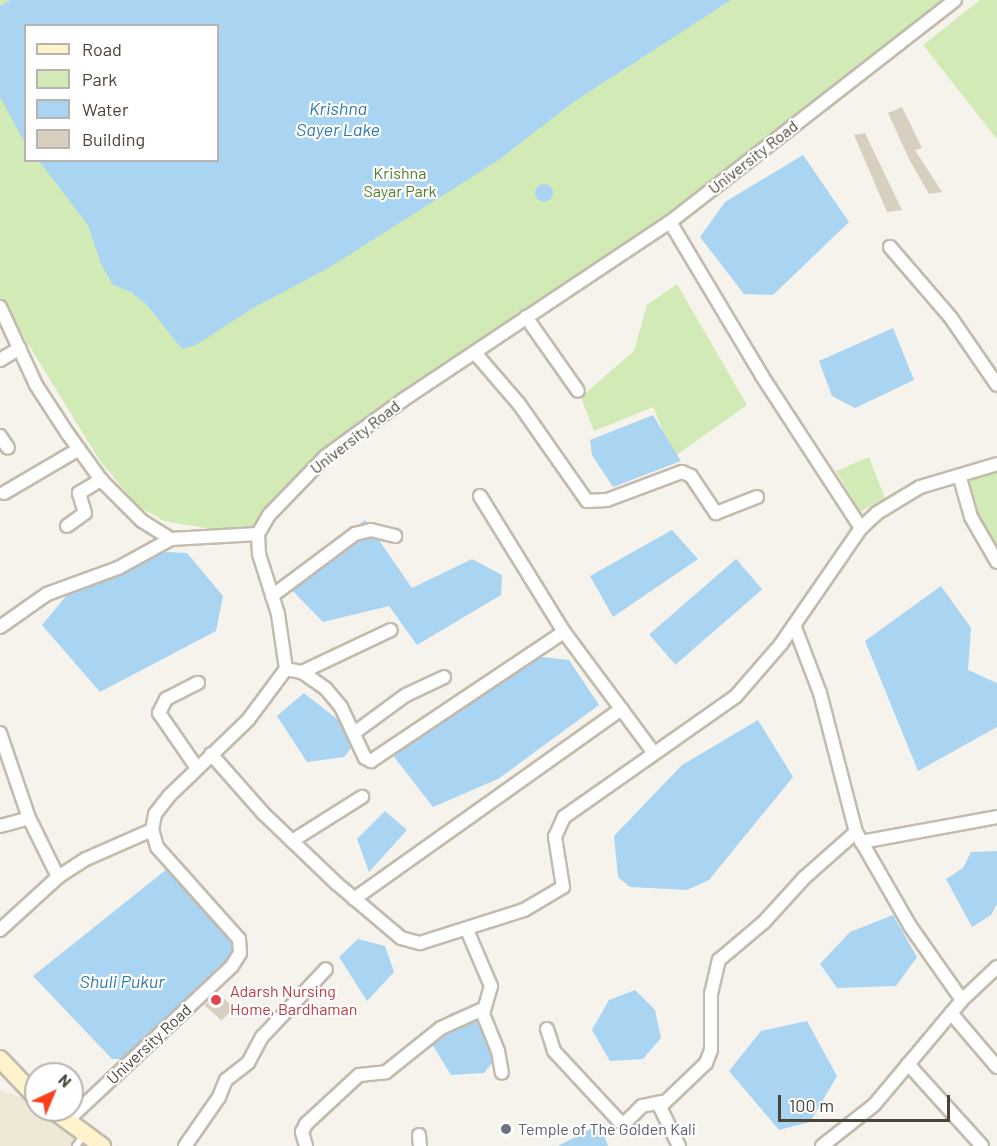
<!DOCTYPE html>
<html>
<head>
<meta charset="utf-8">
<style>
	body { margin:0 }
	#map { position:relative; width:997px; height:1146px; overflow:hidden; background:#f6f3ec; font-family:Barlow,sans-serif }
	div>[style] { position:absolute }
	[style*='--x'] { left:calc(var(--x)*1px); top:calc(var(--y)*1px); width:calc(var(--w)*1px); rotate:calc(var(--a)*1deg) }
	.education>* { inset:0; background:#efe8d6 }
	.green>* { inset:0; background:#d2eab5 }
	.water>* { inset:0; background:#a9d4f2; transform-origin:0 0 }
	.round { border-radius:50% }
	.building>* { inset:0; background:#d8cfc1; transform-origin:0 0 }
	.roads { filter:drop-shadow(2px 0 #c2bbae) drop-shadow(-2px 0 #c2bbae) drop-shadow(0 2px #c2bbae) drop-shadow(0 -2px #c2bbae) }
	.lane>* { height:6px; margin:-3px; padding:0 3px; transform-origin:3px; border-radius:3px; background:#fff }
	.street>* { height:12px; margin:-6px; padding:0 6px; transform-origin:6px; border-radius:6px; background:#fff }
	.secondary>* { height:16px; margin:-8px; padding:0 8px; transform-origin:8px; border-radius:8px; background:#fff3cd }
	.dots>* { width:16px; height:16px; translate:-50% -50%; box-sizing:border-box; border:3px solid #fff; border-radius:50% }
	span { translate:-50% -50%; white-space:nowrap; text-align:center; line-height:1.15; -webkit-text-stroke:4.5px #fff; paint-order:stroke }
	.street-label { font-size:16px; color:#4b4439 }
	.park-label { font-size:16px; color:#4a7f2a }
	.health-label { font-size:16px; color:#be3a42 }
	.left { translate:0 -50%; text-align:left }
	.worship-label { font-size:16px; color:#5b616d }
	.water-label { font-size:18px; color:#2e7ab2; font-style:italic }
	.legend { position:absolute; left:24px; top:24px; width:195px; height:138px; box-sizing:border-box; background:#fff; border:2px solid #b7b4b0; margin:0; padding:8px 10px; list-style:none; font-size:18px; color:#4b4439 }
	.legend li { display:flex; align-items:center; gap:12px; height:30px }
	.legend b { width:30px; border:2px solid #b7b4b0 }
	.north { position:absolute; left:24px; top:1062px; width:60px; height:60px; box-sizing:border-box; background:#fff; border:2px solid #b7b4b0; border-radius:50%; rotate:44deg; font-size:16px; font-weight:700; line-height:24px; text-align:center; color:#4b4439 }
	.north::after { content:''; display:block; margin:auto; width:21px; height:27px; background:#fc3f1d; clip-path:polygon(50% 0,100% 100%,50% 72%,0 100%) }
	.scale { position:absolute; left:778px; top:1095px; width:172px; height:27px; box-sizing:border-box; border:3px solid #4b4439; border-top:0; padding-left:8px; font-size:18px; line-height:21px; white-space:nowrap; color:#4b4439; -webkit-text-stroke:4px #fff; paint-order:stroke }
</style>
</head>
<body>
<div id="map">
	<div class="education">
		<div style="clip-path:polygon(0 1090px,29px 1100px,36px 1110px,42px 1110px,92px 1146px,0 1146px)"></div>
	</div>
	<div class="green">
		<div style="clip-path:polygon(evenodd,0 0,955px 0,670px 222px,418px 390px,247px 535px,164px 521px,138px 506px,100px 461px,0 298px,0 0,26px 26px,218px 26px,218px 160px,26px 160px,26px 26px)"></div>
		<div style="clip-path:polygon(980px 0,997px 0,997px 139px,923px 45px)"></div>
		<div style="clip-path:polygon(677px 284px,747px 405px,674px 457px,653px 407px,594px 431px,581px 397px,634px 351px,647px 305px)"></div>
		<div style="clip-path:polygon(869px 457px,885px 498px,860px 512px,836px 471px)"></div>
		<div style="clip-path:polygon(997px 470px,997px 549px,973px 514px,968px 476px)"></div>
	</div>
	<div class="water">
		<div style="clip-path:polygon(10px 0,731px 0,575px 101px,497px 161px,330px 267px,253px 308px,196px 345px,182px 349px,147px 305px,131px 292px,113px 285px,101px 264px,88px 225px,39px 161px,218px 160px,218px 26px,26px 26px,25px 143px,0 97px,0 6px)"></div>
		<div style="clip-path:polygon(803px 155px,849px 222px,773px 295px,744px 294px,700px 237px,725px 202px)"></div>
		<div class="round" style="left:535px;top:184px;width:18px;height:18px"></div>
		<div style="clip-path:polygon(893px 328px,914px 380px,855px 408px,832px 396px,819px 361px)"></div>
		<div style="clip-path:polygon(653px 415px,681px 461px,613px 487px,592px 455px,590px 440px)"></div>
		<div style="clip-path:polygon(365px 520px,412px 588px,472px 559px,502px 575px,501px 595px,417px 645px,389px 606px,323px 622px,286px 584px)"></div>
		<div style="clip-path:polygon(672px 530px,698px 559px,613px 617px,590px 576px)"></div>
		<div style="clip-path:polygon(148px 551px,187px 553px,223px 596px,216px 631px,100px 692px,42px 625px,72px 589px)"></div>
		<div style="left:736px;top:559px;width:40px;height:115px;rotate:49deg"></div>
		<div style="clip-path:polygon(941px 586px,971px 628px,968px 670px,997px 683px,997px 727px,918px 771px,865px 641px)"></div>
		<div style="clip-path:polygon(533px 656px,569px 660px,599px 705px,498px 779px,433px 807px,391px 753px)"></div>
		<div style="clip-path:polygon(304px 693px,360px 737px,344px 757px,307px 762px,277px 716px)"></div>
		<div style="clip-path:polygon(758px 720px,793px 777px,709px 880px,687px 890px,630px 887px,618px 877px,614px 836px,682px 765px)"></div>
		<div style="clip-path:polygon(385px 811px,407px 830px,369px 872px,357px 839px)"></div>
		<div style="clip-path:polygon(997px 851px,997px 904px,991px 915px,972px 927px,946px 879px,963px 868px,971px 852px)"></div>
		<div style="clip-path:polygon(167px 869px,231px 933px,235px 945px,230px 963px,125px 1059px,112px 1059px,33px 976px)"></div>
		<div style="clip-path:polygon(893px 915px,917px 957px,896px 986px,837px 988px,820px 964px,850px 932px)"></div>
		<div style="clip-path:polygon(358px 939px,385px 946px,394px 972px,367px 1001px,339px 957px)"></div>
		<div style="clip-path:polygon(635px 990px,655px 1010px,661px 1038px,643px 1059px,610px 1061px,592px 1030px,609px 1000px)"></div>
		<div style="clip-path:polygon(475px 1004px,495px 1024px,501px 1052px,484px 1073px,451px 1075px,432px 1044px,449px 1014px)"></div>
		<div style="clip-path:polygon(807px 1021px,837px 1076px,810px 1122px,779px 1130px,729px 1071px,761px 1031px)"></div>
		<div style="clip-path:polygon(600px 1124px,608px 1146px,558px 1146px)"></div>
	</div>
	<div class="building">
		<div style="clip-path:polygon(902px 107px,922px 148px,915px 150px,942px 192px,929px 194px,909px 159px,888px 113px)"></div>
		<div style="clip-path:polygon(865px 133px,902px 210px,887px 212px,854px 135px)"></div>
		<div style="left:217px;top:992px;width:23px;height:18px;rotate:43deg"></div>
	</div>
	<div class="roads">
		<div class="lane">
			<div style="--x:76;--y:1146;--w:14;--a:-54"></div>
		</div>
		<div class="street">
			<div style="--x:670;--y:222;--w:179;--a:59.1"></div>
			<div style="--x:762;--y:376;--w:181;--a:56.9"></div>
			<div style="--x:890;--y:247;--w:94;--a:49.3"></div>
			<div style="--x:951;--y:318;--w:81;--a:55.5"></div>
			<div style="--x:0;--y:307;--w:86;--a:65.2"></div>
			<div style="--x:36;--y:385;--w:59;--a:56.9"></div>
			<div style="--x:68;--y:434;--w:57;--a:54.3"></div>
			<div style="--x:101;--y:480;--w:58;--a:45"></div>
			<div style="--x:142;--y:521;--w:34;--a:32"></div>
			<div style="--x:171;--y:539;--w:87;--a:-3.3"></div>
			<div style="--x:526;--y:317;--w:90;--a:54.9"></div>
			<div style="--x:475;--y:353;--w:67;--a:49.2"></div>
			<div style="--x:519;--y:404;--w:118;--a:55"></div>
			<div style="--x:587;--y:501;--w:20;--a:-3"></div>
			<div style="--x:607;--y:500;--w:80;--a:-20.5"></div>
			<div style="--x:682;--y:472;--w:10;--a:24"></div>
			<div style="--x:691;--y:476;--w:45;--a:56"></div>
			<div style="--x:716;--y:513;--w:44;--a:-21.3"></div>
			<div style="--x:0;--y:360;--w:23;--a:-31"></div>
			<div style="--x:0;--y:436;--w:14;--a:56"></div>
			<div style="--x:960;--y:478;--w:41;--a:74.2"></div>
			<div style="--x:971;--y:517;--w:52;--a:60"></div>
			<div style="--x:4;--y:493;--w:87;--a:-30.4"></div>
			<div style="--x:480;--y:496;--w:160;--a:58.3"></div>
			<div style="--x:564;--y:632;--w:151;--a:53.4"></div>
			<div style="--x:67;--y:526;--w:22;--a:-36"></div>
			<div style="--x:85;--y:513;--w:21;--a:-107"></div>
			<div style="--x:79;--y:493;--w:26;--a:-31"></div>
			<div style="--x:272;--y:596;--w:104;--a:-36.8"></div>
			<div style="--x:355;--y:534;--w:16;--a:-14"></div>
			<div style="--x:371;--y:530;--w:25;--a:14"></div>
			<div style="--x:794;--y:625;--w:73;--a:69.1"></div>
			<div style="--x:820;--y:693;--w:144;--a:75.5"></div>
			<div style="--x:856;--y:832;--w:108;--a:60.1"></div>
			<div style="--x:910;--y:926;--w:90;--a:54.9"></div>
			<div style="--x:0;--y:627;--w:57;--a:-35.1"></div>
			<div style="--x:47;--y:594;--w:76;--a:-20.1"></div>
			<div style="--x:118;--y:568;--w:60;--a:-28.7"></div>
			<div style="--x:286;--y:669;--w:16;--a:11"></div>
			<div style="--x:302;--y:672;--w:29;--a:35"></div>
			<div style="--x:326;--y:689;--w:23;--a:50"></div>
			<div style="--x:341;--y:707;--w:56;--a:64.8"></div>
			<div style="--x:365;--y:758;--w:7;--a:27"></div>
			<div style="--x:371;--y:761;--w:232;--a:-33.8"></div>
			<div style="--x:302;--y:672;--w:98;--a:-25.3"></div>
			<div style="--x:0;--y:733;--w:90;--a:71.2"></div>
			<div style="--x:29;--y:818;--w:66;--a:63.8"></div>
			<div style="--x:354;--y:733;--w:64;--a:-36.2"></div>
			<div style="--x:406;--y:695;--w:42;--a:-25.3"></div>
			<div style="--x:211;--y:754;--w:79;--a:48.6"></div>
			<div style="--x:263;--y:813;--w:101;--a:43.8"></div>
			<div style="--x:336;--y:883;--w:85;--a:40.2"></div>
			<div style="--x:401;--y:938;--w:20;--a:15"></div>
			<div style="--x:420;--y:943;--w:109;--a:-17.6"></div>
			<div style="--x:524;--y:910;--w:45;--a:-30.5"></div>
			<div style="--x:563;--y:887;--w:51;--a:-99.1"></div>
			<div style="--x:555;--y:837;--w:22;--a:-66"></div>
			<div style="--x:564;--y:817;--w:210;--a:-35.1"></div>
			<div style="--x:736;--y:696;--w:69;--a:-49.1"></div>
			<div style="--x:781;--y:644;--w:141;--a:-55.4"></div>
			<div style="--x:861;--y:528;--w:22;--a:-43"></div>
			<div style="--x:877;--y:513;--w:50;--a:-31.2"></div>
			<div style="--x:920;--y:487;--w:80;--a:-16.6"></div>
			<div style="--x:197;--y:768;--w:67;--a:-124.6"></div>
			<div style="--x:159;--y:713;--w:16;--a:-63"></div>
			<div style="--x:166;--y:699;--w:36;--a:-27"></div>
			<div style="--x:0;--y:826;--w:30;--a:-15"></div>
			<div style="--x:292;--y:841;--w:83;--a:-32.2"></div>
			<div style="--x:861;--y:842;--w:138;--a:-10.4"></div>
			<div style="--x:354;--y:899;--w:328;--a:-35.4"></div>
			<div style="--x:0;--y:930;--w:79;--a:-42.4"></div>
			<div style="--x:58;--y:877;--w:33;--a:-33"></div>
			<div style="--x:86;--y:859;--w:72;--a:-23.7"></div>
			<div style="--x:467;--y:930;--w:61;--a:66.8"></div>
			<div style="--x:491;--y:986;--w:29;--a:106"></div>
			<div style="--x:483;--y:1014;--w:40;--a:68"></div>
			<div style="--x:498;--y:1051;--w:22;--a:80"></div>
			<div style="--x:951;--y:1013;--w:71;--a:49.6"></div>
			<div style="--x:547;--y:1029;--w:23;--a:72"></div>
			<div style="--x:554;--y:1051;--w:96;--a:47.1"></div>
			<div style="--x:619;--y:1121;--w:6;--a:18"></div>
			<div style="--x:625;--y:1123;--w:24;--a:-45"></div>
			<div style="--x:642;--y:1106;--w:19;--a:-12"></div>
			<div style="--x:908;--y:1064;--w:110;--a:47.9"></div>
			<div style="--x:67;--y:1121;--w:226;--a:-43.2"></div>
			<div style="--x:232;--y:966;--w:15;--a:-58"></div>
			<div style="--x:240;--y:953;--w:14;--a:-94"></div>
			<div style="--x:239;--y:939;--w:123;--a:-131.7"></div>
			<div style="--x:157;--y:847;--w:18;--a:-106"></div>
			<div style="--x:152;--y:830;--w:16;--a:-79"></div>
			<div style="--x:155;--y:814;--w:23;--a:-52"></div>
			<div style="--x:169;--y:796;--w:110;--a:-43.9"></div>
			<div style="--x:248;--y:720;--w:64;--a:-53.3"></div>
			<div style="--x:286;--y:669;--w:56;--a:-98.3"></div>
			<div style="--x:278;--y:614;--w:63;--a:-107.6"></div>
			<div style="--x:259;--y:554;--w:20;--a:-93"></div>
			<div style="--x:258;--y:534;--w:22;--a:-60"></div>
			<div style="--x:269;--y:515;--w:82;--a:-46"></div>
			<div style="--x:326;--y:456;--w:95;--a:-36"></div>
			<div style="--x:403;--y:400;--w:321;--a:-33.7"></div>
			<div style="--x:670;--y:222;--w:361;--a:-37.9"></div>
			<div style="--x:419;--y:1135;--w:11;--a:85"></div>
			<div style="--x:185;--y:1146;--w:60;--a:-55.2"></div>
			<div style="--x:219;--y:1097;--w:18;--a:-68"></div>
			<div style="--x:226;--y:1080;--w:28;--a:-38"></div>
			<div style="--x:248;--y:1063;--w:30;--a:-62"></div>
			<div style="--x:262;--y:1037;--w:93;--a:-46.7"></div>
			<div style="--x:306;--y:1146;--w:15;--a:-106"></div>
			<div style="--x:302;--y:1132;--w:9;--a:-63"></div>
			<div style="--x:306;--y:1124;--w:72;--a:-42.8"></div>
			<div style="--x:359;--y:1075;--w:27;--a:-6"></div>
			<div style="--x:386;--y:1072;--w:70;--a:-38.7"></div>
			<div style="--x:441;--y:1028;--w:46;--a:-24.3"></div>
			<div style="--x:679;--y:1146;--w:43;--a:-116"></div>
			<div style="--x:660;--y:1107;--w:64;--a:-43.7"></div>
			<div style="--x:706;--y:1063;--w:14;--a:-69"></div>
			<div style="--x:711;--y:1050;--w:56;--a:-90"></div>
			<div style="--x:711;--y:994;--w:35;--a:-77"></div>
			<div style="--x:719;--y:960;--w:59;--a:-40.2"></div>
			<div style="--x:764;--y:922;--w:59;--a:-47.7"></div>
			<div style="--x:804;--y:878;--w:69;--a:-41.5"></div>
			<div style="--x:822;--y:1146;--w:66;--a:-38.3"></div>
			<div style="--x:874;--y:1105;--w:137;--a:-50"></div>
			<div style="--x:962;--y:1000;--w:48;--a:-43.3"></div>
		</div>
		<div class="secondary">
			<div style="--x:0;--y:1059;--w:52;--a:46.5"></div>
			<div style="--x:53;--y:1110;--w:61;--a:36.3"></div>
		</div>
	</div>
	<div class="dots">
		<div style="left:216px;top:1000px;background:#e0444e"></div>
		<div style="left:506px;top:1129px;background:#6b7280"></div>
	</div>
	<div class="street-label">
		<span style="left:753px;top:157px;rotate:-38deg">University Road</span>
		<span style="left:355px;top:437px;rotate:-38deg">University Road</span>
		<span style="left:149px;top:1044px;rotate:-43deg">University Road</span>
	</div>
	<div class="park-label">
		<span style="left:400px;top:182px">Krishna<br>Sayar Park</span>
	</div>
	<div class="health-label">
		<span class="left" style="left:230px;top:1000px">Adarsh Nursing<br>Home, Bardhaman</span>
	</div>
	<div class="worship-label">
		<span class="left" style="left:518px;top:1129px">Temple of The Golden Kali</span>
	</div>
	<div class="water-label">
		<span style="left:338px;top:119px">Krishna<br>Sayer Lake</span>
		<span style="left:122px;top:981px">Shuli Pukur</span>
	</div>
	<ul class="legend">
	<li><b style="height:8px;background:#fff3cd"></b>Road</li>
	<li><b style="height:16px;background:#d2eab5"></b>Park</li>
	<li><b style="height:16px;background:#a9d4f2"></b>Water</li>
	<li><b style="height:16px;background:#d8cfc1"></b>Building</li>
	</ul>
	<div class="north">N</div>
	<div class="scale">100 m</div>
</div>
</body>
</html>
